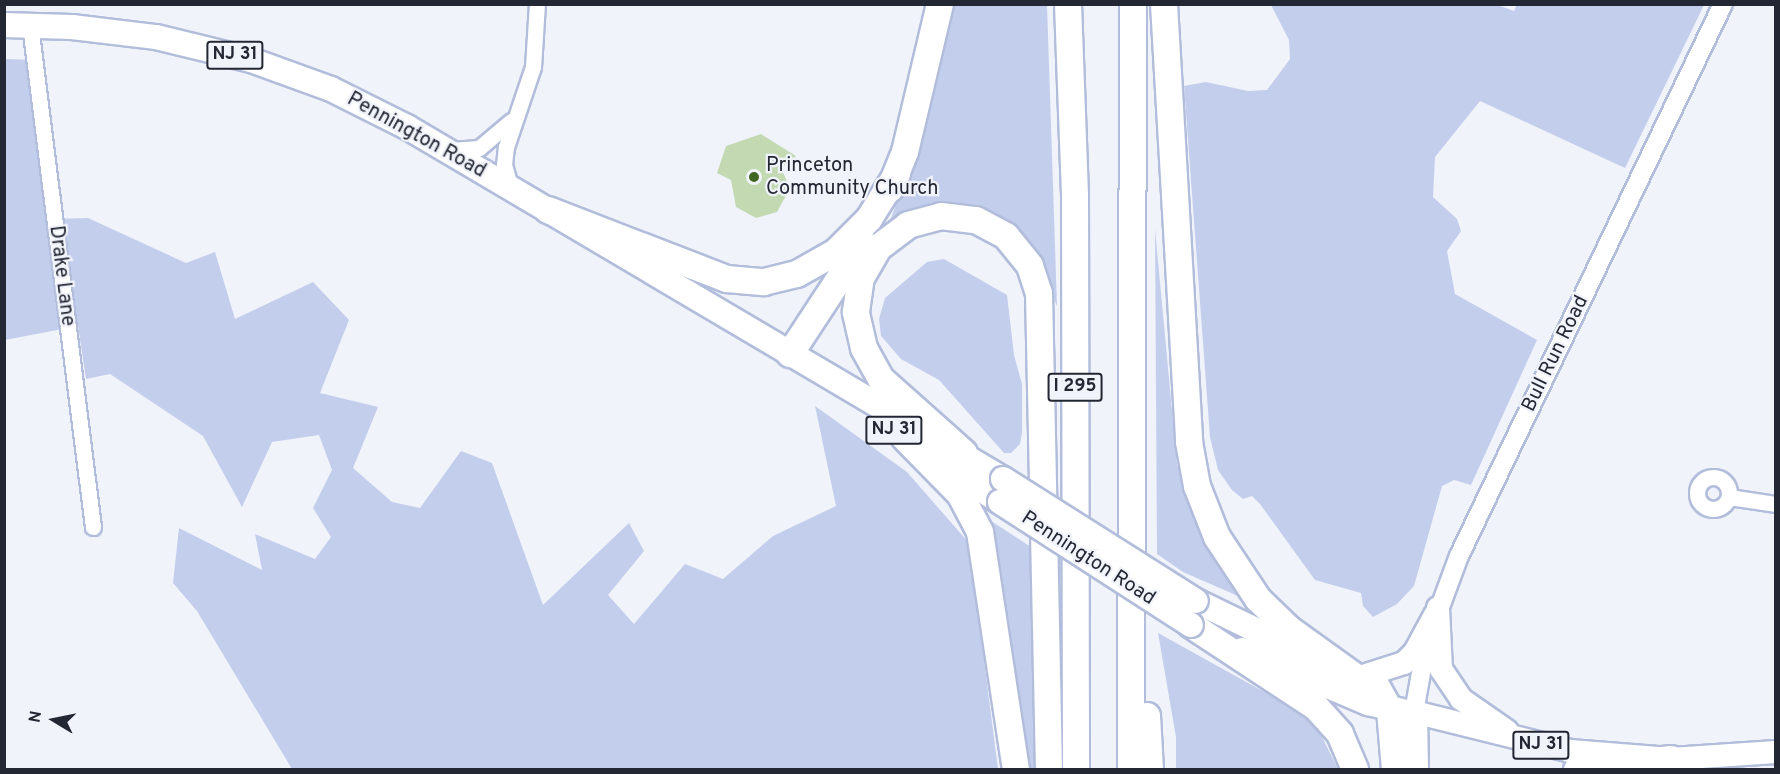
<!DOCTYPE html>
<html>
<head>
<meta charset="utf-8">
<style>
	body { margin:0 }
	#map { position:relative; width:1780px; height:774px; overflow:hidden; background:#f1f3fa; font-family:Overpass,sans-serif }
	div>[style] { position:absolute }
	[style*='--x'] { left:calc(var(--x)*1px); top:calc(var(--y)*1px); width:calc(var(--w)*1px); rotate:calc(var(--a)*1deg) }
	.green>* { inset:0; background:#c3ceed }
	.building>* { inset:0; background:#c2d9b2 }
	.roads { filter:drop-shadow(2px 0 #b2bddb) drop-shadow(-2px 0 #b2bddb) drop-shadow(0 2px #b2bddb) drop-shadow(0 -2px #b2bddb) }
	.minor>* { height:15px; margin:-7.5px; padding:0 7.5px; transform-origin:7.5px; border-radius:7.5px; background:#fff }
	.minor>.ring { margin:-7.5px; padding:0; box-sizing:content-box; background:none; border:15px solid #fff; border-radius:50% }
	.tertiary>* { height:18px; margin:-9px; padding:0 9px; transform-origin:9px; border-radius:9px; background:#fff }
	.primary>* { height:22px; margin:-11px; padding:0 11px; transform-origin:11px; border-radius:11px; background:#fff }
	.trunk>* { height:24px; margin:-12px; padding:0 12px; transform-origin:12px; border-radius:12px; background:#fff }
	.motorway>* { height:26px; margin:-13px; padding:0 13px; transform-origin:13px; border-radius:13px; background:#fff }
	.bridges { filter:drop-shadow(2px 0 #b2bddb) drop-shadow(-2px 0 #b2bddb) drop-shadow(0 2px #b2bddb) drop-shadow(0 -2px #b2bddb) }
	.trunk-bridge>* { height:24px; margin:-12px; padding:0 12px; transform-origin:12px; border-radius:12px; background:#fff }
	.dots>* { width:16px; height:16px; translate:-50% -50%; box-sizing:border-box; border:3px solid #f1f3fa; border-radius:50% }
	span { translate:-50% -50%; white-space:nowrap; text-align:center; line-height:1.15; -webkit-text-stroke:4.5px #f1f3fa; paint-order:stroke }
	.shield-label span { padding:2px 4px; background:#f1f3fa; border:2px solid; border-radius:4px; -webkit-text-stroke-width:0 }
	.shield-label { font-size:18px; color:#232733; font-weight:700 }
	.street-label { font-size:20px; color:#232733 }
	.poi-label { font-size:20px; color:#232733 }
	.left { translate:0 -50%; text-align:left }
	.frame { position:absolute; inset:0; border:6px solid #232733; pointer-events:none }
	.north { position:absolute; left:24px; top:690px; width:60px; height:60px; -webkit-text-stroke:4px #f1f3fa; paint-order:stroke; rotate:280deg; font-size:16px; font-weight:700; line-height:24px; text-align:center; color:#232733 }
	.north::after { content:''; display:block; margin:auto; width:21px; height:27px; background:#232733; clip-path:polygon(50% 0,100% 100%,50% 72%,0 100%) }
</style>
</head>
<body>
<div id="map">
	<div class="green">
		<div style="clip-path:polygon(1495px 4px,1514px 11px,1517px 4px,1704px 5px,1625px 168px,1480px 101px,1435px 157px,1433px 197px,1457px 219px,1461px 231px,1447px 251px,1455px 294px,1537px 340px,1471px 485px,1454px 480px,1442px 486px,1414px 586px,1397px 604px,1373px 617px,1363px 606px,1361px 593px,1315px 580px,1260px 504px,1252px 496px,1243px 499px,1232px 490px,1218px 470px,1210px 437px,1184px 86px,1206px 82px,1248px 91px,1267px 90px,1290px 59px,1289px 40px,1271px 5px)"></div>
		<div style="clip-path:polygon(949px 5px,1047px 5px,1057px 306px,1044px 278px,1004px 219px,933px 204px,890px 221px,916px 148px)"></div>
		<div style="clip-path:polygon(5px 59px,36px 60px,52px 219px,88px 218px,186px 263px,215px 252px,235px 319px,313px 282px,349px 320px,320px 393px,378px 407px,353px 468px,392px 502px,420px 508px,461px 451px,492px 463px,543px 605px,629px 523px,644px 551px,608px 595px,634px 624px,685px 564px,723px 579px,773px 536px,836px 506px,815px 406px,907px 472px,969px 543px,998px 769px,292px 769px,197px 611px,173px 583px,179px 528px,262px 570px,255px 534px,315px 559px,331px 537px,313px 508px,332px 470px,319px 435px,272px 442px,242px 507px,203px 436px,110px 374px,86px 379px,78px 326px,5px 340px)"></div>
		<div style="clip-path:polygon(1155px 229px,1177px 464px,1202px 541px,1238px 596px,1183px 572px,1157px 554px)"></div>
		<div style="clip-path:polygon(944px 259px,1007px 295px,1014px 355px,1022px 384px,1022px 432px,1020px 444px,1011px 453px,1004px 453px,939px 380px,901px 359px,881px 336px,879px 319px,885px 298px,927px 262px)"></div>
		<div style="clip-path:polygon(988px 519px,1034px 549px,1039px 769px,1025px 769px)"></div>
		<div style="clip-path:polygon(1158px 633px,1313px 719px,1338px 769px,1176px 769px,1176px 737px)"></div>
	</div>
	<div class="building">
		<div style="clip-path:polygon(761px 134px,796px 156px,781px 168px,790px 188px,777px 212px,756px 218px,736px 207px,731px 180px,717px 173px,726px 146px)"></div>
	</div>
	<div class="roads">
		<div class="minor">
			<div style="--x:30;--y:25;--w:506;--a:82.85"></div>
			<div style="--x:450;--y:150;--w:29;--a:-4"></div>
			<div style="--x:479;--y:148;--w:42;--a:-40.2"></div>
			<div style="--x:511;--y:189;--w:25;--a:-106"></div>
			<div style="--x:504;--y:165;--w:18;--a:-84"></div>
			<div style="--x:506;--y:147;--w:84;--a:-71.4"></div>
			<div style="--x:533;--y:67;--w:63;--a:-86.4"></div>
			<div class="ring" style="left:1697px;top:477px;width:17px;height:17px"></div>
			<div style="--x:1729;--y:497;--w:48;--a:8.5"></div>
		</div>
		<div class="tertiary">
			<div style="--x:1414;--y:712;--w:68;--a:-79.8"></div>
			<div style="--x:1426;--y:645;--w:95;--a:-69.7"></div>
			<div style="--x:1459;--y:556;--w:612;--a:-64.44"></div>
		</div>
		<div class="primary">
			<div style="--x:1438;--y:608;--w:61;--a:87.2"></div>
			<div style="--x:1441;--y:669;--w:36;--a:56"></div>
			<div style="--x:1461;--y:699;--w:56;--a:34.8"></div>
			<div style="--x:1357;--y:678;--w:49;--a:-17.7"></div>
			<div style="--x:1404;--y:663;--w:16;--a:-45"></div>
			<div style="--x:1415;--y:652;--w:42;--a:-61.6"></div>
			<div style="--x:1414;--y:712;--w:161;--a:14"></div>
			<div style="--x:1570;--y:751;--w:101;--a:4.5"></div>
			<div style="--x:1671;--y:759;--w:105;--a:-3.8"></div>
		</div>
		<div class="trunk">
			<div style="--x:4;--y:25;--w:68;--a:1.7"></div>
			<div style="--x:72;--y:27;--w:85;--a:6.8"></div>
			<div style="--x:156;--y:37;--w:98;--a:13.6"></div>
			<div style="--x:251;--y:60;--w:85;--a:19.9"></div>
			<div style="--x:331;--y:89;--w:85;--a:26.6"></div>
			<div style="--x:407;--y:127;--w:692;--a:30.57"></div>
			<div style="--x:930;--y:455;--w:84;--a:33.9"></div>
			<div style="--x:1196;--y:601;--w:147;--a:25.9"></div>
			<div style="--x:1243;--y:650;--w:136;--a:23"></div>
			<div style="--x:1368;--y:703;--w:36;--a:13"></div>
		</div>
		<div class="motorway">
			<div style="--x:1068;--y:4;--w:193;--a:87.9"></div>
			<div style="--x:1075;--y:197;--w:573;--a:89.9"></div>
			<div style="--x:1164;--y:4;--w:439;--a:86.7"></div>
			<div style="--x:1189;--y:442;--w:45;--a:79.7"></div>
			<div style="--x:1197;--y:486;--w:55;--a:68.6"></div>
			<div style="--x:1217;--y:537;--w:74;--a:56.5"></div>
			<div style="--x:1258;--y:599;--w:43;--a:44.1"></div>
			<div style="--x:1289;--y:629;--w:84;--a:35.8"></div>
			<div style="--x:890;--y:189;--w:40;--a:-68"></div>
			<div style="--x:905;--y:152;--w:152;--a:-76.7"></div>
			<div style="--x:548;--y:210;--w:192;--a:21.1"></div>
			<div style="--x:727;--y:279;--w:37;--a:5"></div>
			<div style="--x:764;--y:282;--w:34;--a:-14"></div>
			<div style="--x:797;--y:274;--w:45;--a:-29.4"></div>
			<div style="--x:836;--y:252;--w:47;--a:-45"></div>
			<div style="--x:869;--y:219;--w:53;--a:-58.1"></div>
			<div style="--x:790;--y:354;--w:133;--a:-56.7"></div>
			<div style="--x:904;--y:437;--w:80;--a:45.5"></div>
			<div style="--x:960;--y:494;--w:43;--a:62.2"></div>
			<div style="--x:980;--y:532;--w:241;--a:81.4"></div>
			<div style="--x:964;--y:453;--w:111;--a:-138.3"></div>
			<div style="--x:881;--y:379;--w:35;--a:-119"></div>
			<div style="--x:864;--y:348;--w:37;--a:-103"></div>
			<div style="--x:856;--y:312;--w:34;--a:-82"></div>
			<div style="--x:861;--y:278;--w:34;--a:-60"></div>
			<div style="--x:878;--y:248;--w:38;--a:-37"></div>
			<div style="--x:908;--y:225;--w:34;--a:-15"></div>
			<div style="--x:941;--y:216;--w:35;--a:7"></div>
			<div style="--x:976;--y:220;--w:34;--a:28"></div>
			<div style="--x:1006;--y:236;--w:38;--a:51"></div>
			<div style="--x:1030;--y:266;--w:28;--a:72"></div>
			<div style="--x:1039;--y:293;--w:477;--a:88.8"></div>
			<div style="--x:1191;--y:625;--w:149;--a:33.3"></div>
			<div style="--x:1316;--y:707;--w:36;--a:48"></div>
			<div style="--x:1340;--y:734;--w:39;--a:67"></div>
			<div style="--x:1377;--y:687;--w:26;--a:61"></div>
			<div style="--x:1390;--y:710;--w:60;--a:85.2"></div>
			<div style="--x:1414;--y:712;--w:58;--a:89"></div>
			<div style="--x:1147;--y:716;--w:54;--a:86.8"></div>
			<div style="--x:1131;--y:770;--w:766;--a:-89.85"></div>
			<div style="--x:1577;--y:770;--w:95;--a:-6.7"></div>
		</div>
	</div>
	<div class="bridges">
		<div class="trunk-bridge">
			<div style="--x:1003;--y:479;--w:228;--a:32.3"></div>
			<div style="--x:1000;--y:502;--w:227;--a:32.8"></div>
		</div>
	</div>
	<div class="dots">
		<div style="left:754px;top:177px;background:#41661f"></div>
	</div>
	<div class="shield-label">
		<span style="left:235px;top:55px">NJ 31</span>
		<span style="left:1075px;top:387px">I 295</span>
		<span style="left:894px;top:430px">NJ 31</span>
		<span style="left:1541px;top:745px">NJ 31</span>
	</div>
	<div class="street-label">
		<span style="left:416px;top:136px;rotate:29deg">Pennington Road</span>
		<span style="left:61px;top:276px;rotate:83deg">Drake Lane</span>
		<span style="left:1556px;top:354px;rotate:-64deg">Bull Run Road</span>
		<span style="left:1088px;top:559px;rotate:33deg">Pennington Road</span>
	</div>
	<div class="poi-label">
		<span class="left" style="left:766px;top:178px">Princeton<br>Community Church</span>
	</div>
	<div class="frame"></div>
	<div class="north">N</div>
</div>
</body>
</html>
